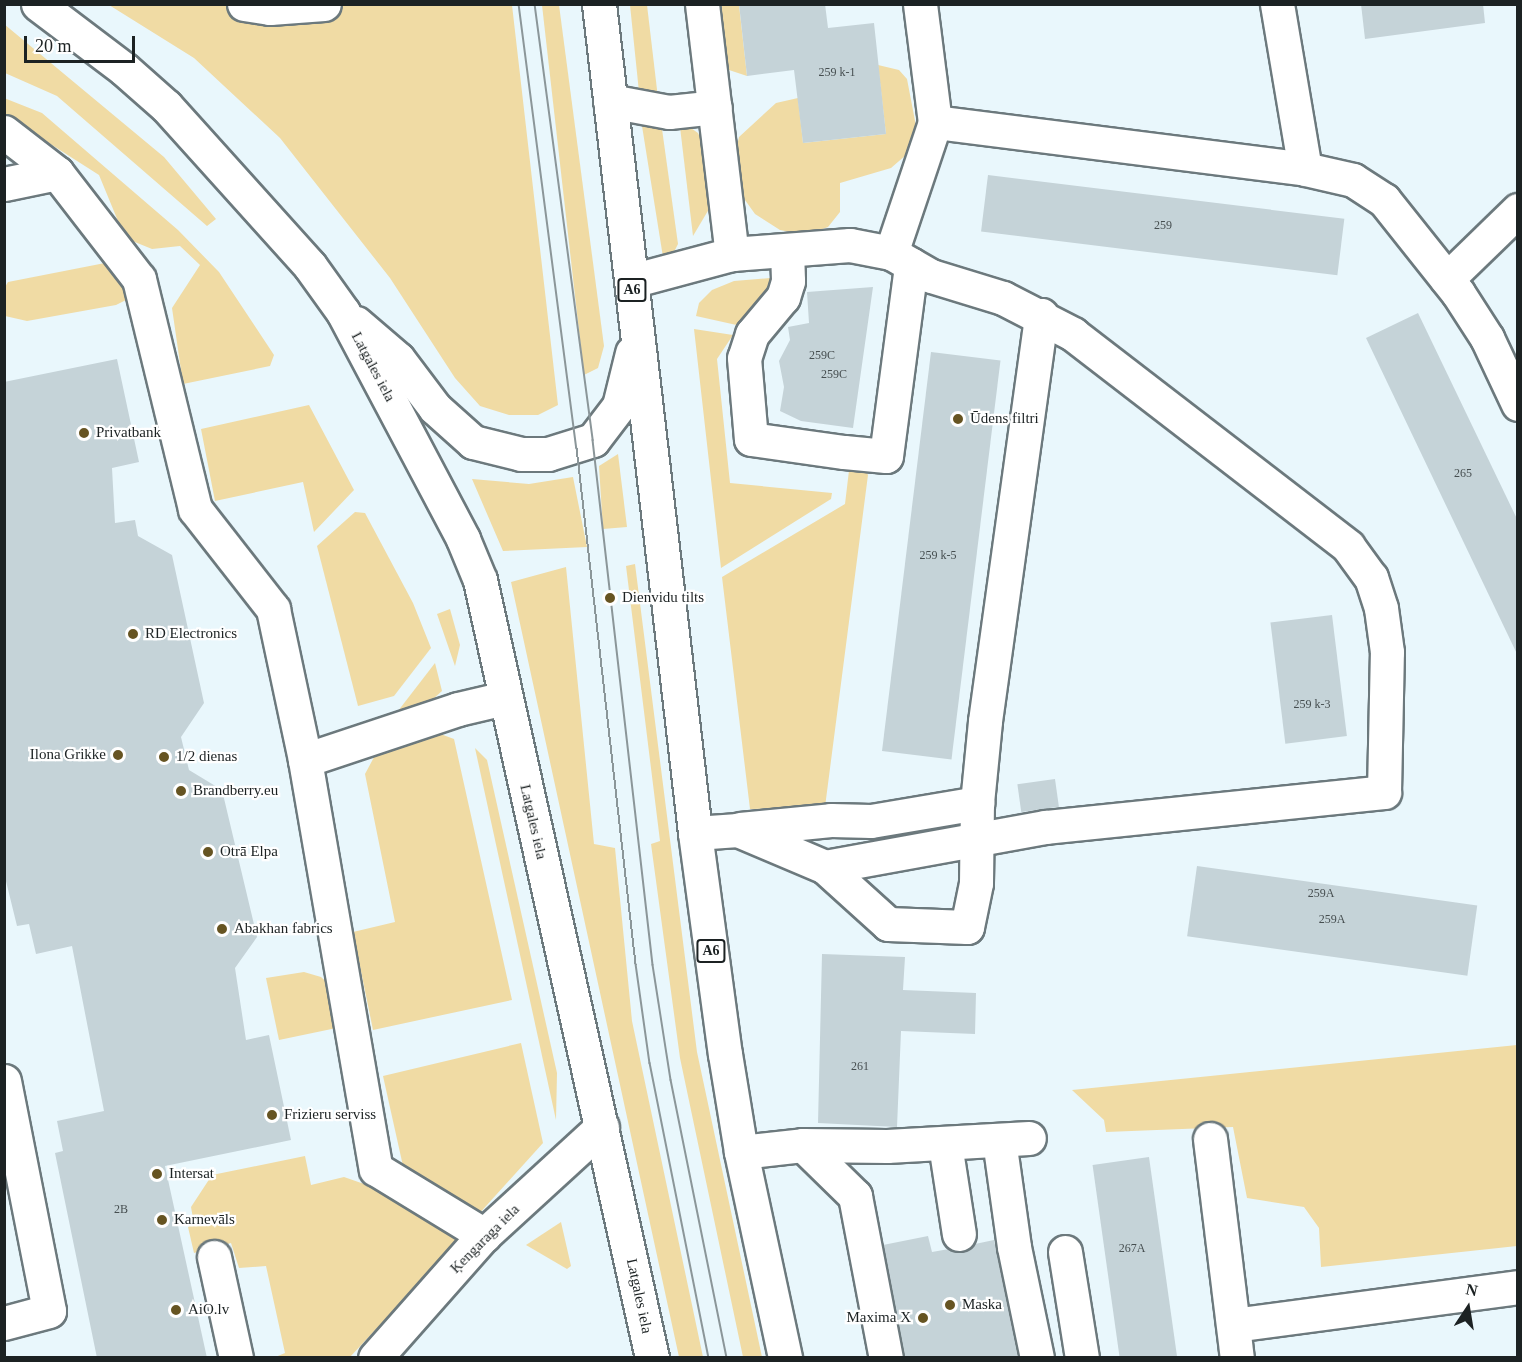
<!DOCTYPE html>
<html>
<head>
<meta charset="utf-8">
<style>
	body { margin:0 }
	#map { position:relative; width:1522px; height:1362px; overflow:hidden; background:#e9f7fc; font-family:Georgia,serif }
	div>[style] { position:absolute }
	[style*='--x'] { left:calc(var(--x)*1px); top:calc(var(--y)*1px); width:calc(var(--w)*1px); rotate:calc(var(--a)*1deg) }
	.green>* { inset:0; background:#f0dba4 }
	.building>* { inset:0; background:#c5d3d8; transform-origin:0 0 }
	.roads { filter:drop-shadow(2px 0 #6c797d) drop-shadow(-2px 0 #6c797d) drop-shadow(0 2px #6c797d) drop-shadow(0 -2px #6c797d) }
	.minor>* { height:33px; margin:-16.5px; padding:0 16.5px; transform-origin:16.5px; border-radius:16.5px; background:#fff }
	.highway>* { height:33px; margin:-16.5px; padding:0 16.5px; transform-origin:16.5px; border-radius:16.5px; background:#fff }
	.tram>* { height:1.5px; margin:-0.75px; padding:0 0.75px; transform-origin:0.75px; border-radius:0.75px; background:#8b9699 }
	.dots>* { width:16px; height:16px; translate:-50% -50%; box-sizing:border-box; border:3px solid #fff; border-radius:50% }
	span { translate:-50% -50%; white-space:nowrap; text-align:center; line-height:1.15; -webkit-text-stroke:4.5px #fff; paint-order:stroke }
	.number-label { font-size:12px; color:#464e50 }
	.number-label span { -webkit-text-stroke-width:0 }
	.shield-label span { padding:2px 4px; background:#fff; border:2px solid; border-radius:4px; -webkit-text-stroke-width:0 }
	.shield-label { font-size:14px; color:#1c2223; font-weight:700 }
	.street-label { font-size:15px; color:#1c2223 }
	.poi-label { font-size:15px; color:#1c2223 }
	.left { translate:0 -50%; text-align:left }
	.right { translate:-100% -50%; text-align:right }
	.frame { position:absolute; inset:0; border:6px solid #1c2223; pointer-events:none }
	.north { position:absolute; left:1438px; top:1278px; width:60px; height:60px; -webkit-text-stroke:4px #fff; paint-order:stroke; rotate:12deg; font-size:16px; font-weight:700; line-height:24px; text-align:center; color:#1c2223 }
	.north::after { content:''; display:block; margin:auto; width:21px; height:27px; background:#1c2223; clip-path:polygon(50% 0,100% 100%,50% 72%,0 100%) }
	.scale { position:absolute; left:24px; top:36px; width:111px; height:27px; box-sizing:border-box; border:3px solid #1c2223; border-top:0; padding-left:8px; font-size:18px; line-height:21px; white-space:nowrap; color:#1c2223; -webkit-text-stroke:4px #fff; paint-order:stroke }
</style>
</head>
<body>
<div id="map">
	<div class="green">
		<div style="clip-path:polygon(109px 5px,512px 5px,558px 405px,538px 415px,509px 415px,480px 406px,455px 378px,390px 278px,280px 138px,194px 58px)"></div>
		<div style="clip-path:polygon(542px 5px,559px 5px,604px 346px,598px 368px,584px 375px)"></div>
		<div style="clip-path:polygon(630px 5px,647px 5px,658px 98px,639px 92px)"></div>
		<div style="clip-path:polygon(722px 5px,739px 5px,747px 76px,729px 70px,724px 57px,719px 24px)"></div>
		<div style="clip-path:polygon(4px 24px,164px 157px,216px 219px,207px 226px,57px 96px,5px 73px)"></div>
		<div style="clip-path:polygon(878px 65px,899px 70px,907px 79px,916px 126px,915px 141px,906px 155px,891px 168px,840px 183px,840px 212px,828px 227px,806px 235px,780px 230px,755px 214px,740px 193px,734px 159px,739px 137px,776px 103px,798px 98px,803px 143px,886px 134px)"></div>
		<div style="clip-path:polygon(4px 98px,42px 113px,178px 230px,219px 272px,274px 355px,270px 366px,183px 384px,172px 308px,200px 265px,180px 246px,152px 249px,125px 238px,99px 175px,5px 115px)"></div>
		<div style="clip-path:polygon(654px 123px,662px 129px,678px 244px,675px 250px,663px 257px,642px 126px)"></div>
		<div style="clip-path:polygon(685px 124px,698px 133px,703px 144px,709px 209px,693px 236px,680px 127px)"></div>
		<div style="clip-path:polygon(105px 263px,118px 264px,128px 299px,116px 305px,27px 321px,5px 316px,5px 287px,8px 282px)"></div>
		<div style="clip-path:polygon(770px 278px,771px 288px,741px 326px,696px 316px,699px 303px,712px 290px,734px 281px)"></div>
		<div style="clip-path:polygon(694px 329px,733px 335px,717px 359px,730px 483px,832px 493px,831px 499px,721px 568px)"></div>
		<div style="clip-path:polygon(309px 405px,354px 490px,314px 532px,303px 482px,215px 501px,201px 429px)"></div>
		<div style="clip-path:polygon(618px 454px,627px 527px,603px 529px,599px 466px)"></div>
		<div style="clip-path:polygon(850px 462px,862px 464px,868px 475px,825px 807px,750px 809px,722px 577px,845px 504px)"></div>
		<div style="clip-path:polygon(573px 477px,587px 547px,503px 551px,472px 479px,529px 484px)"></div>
		<div style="clip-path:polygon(355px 512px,365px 513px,413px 603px,431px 648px,394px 696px,358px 706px,317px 546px)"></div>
		<div style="clip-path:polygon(635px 564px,697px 1052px,762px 1357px,743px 1357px,680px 1058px,651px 844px,660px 841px,626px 566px)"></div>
		<div style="clip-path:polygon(566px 567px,594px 844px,615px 848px,632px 1021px,703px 1357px,679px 1357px,511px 582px)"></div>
		<div style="clip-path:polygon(450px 609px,460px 645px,455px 666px,437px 614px)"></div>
		<div style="clip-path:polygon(435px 663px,442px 691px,432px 700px,398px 711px)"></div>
		<div style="clip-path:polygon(435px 732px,454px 739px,512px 1000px,373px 1030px,353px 932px,395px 922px,365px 774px,380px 746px)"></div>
		<div style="clip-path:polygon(475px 748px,487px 760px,557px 1073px,556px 1120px)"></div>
		<div style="clip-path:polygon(304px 972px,321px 977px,334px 989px,346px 1026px,279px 1040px,266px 978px)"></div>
		<div style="clip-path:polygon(521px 1043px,543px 1143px,477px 1216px,405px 1175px,383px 1076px)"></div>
		<div style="clip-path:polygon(1517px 1045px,1517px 1246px,1321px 1267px,1319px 1228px,1304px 1207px,1247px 1198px,1233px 1127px,1106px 1132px,1104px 1120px,1072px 1090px)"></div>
		<div style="clip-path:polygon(305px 1156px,311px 1185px,344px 1177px,387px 1192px,460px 1239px,350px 1357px,273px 1358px,285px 1353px,266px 1266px,239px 1268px,231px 1243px,194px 1253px,188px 1227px,194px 1224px,191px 1207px,212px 1175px)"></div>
		<div style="clip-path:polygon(561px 1222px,571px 1266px,567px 1269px,526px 1245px)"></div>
	</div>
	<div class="building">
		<div style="clip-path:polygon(739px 4px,825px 4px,828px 28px,874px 23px,886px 134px,803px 143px,794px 70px,747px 76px)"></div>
		<div style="clip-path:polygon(1361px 4px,1483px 4px,1485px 23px,1365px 39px)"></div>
		<div style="left:988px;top:175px;width:359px;height:57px;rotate:7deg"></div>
		<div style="clip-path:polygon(873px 287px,853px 428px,801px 421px,780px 411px,784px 387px,779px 361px,790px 340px,788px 327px,809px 323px,807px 292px)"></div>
		<div style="clip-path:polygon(1418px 313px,1518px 521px,1518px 656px,1366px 338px)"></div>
		<div style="left:931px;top:352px;width:70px;height:402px;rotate:7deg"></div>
		<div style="clip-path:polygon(117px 359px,139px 462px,112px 468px,115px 523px,135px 520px,138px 536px,172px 555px,204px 703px,181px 737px,189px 770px,222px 790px,257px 937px,235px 968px,246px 1040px,269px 1035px,291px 1140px,165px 1166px,207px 1358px,97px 1358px,55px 1153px,63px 1151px,57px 1121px,104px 1111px,72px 946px,36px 954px,29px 924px,17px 926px,4px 873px,4px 382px)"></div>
		<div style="left:1332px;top:615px;width:122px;height:62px;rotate:83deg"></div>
		<div style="left:1055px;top:779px;width:28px;height:38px;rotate:82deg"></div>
		<div style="left:1197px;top:866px;width:283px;height:71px;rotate:8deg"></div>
		<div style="clip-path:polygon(822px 954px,905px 957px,903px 990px,976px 993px,975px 1034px,901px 1031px,897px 1127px,818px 1123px)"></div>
		<div style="left:1149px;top:1157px;width:203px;height:57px;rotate:82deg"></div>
		<div style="clip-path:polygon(928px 1236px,932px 1252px,949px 1249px,962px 1252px,975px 1244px,994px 1240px,1018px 1358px,904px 1358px,883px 1245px)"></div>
	</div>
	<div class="roads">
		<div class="minor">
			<div style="--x:244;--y:4;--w:26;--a:9"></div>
			<div style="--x:270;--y:8;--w:54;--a:-4.2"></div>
			<div style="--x:702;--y:4;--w:252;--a:83.2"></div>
			<div style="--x:920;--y:4;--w:119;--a:82.8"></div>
			<div style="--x:1277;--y:4;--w:167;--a:80.4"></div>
			<div style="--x:610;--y:101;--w:60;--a:10.6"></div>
			<div style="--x:669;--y:112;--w:46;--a:-6.2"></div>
			<div style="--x:4;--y:132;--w:67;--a:37.7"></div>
			<div style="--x:57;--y:173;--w:134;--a:52.3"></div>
			<div style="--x:139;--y:279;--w:237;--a:76.3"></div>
			<div style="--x:195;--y:509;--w:127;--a:52"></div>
			<div style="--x:273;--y:609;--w:154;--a:78"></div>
			<div style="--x:305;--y:760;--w:415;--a:80.2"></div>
			<div style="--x:376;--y:1169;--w:127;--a:31.4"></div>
			<div style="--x:4;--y:184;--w:54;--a:-11.7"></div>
			<div style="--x:787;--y:251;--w:30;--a:88"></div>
			<div style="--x:788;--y:281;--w:17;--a:107"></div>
			<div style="--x:783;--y:297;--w:48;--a:130"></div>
			<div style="--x:752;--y:334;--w:25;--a:108"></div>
			<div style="--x:744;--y:358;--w:81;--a:85.1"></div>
			<div style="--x:751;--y:439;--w:94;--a:8"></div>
			<div style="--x:844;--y:452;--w:42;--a:5.4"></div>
			<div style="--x:886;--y:456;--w:193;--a:-82.5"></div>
			<div style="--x:1447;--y:279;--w:99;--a:-44.2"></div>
			<div style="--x:631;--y:281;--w:105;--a:-15"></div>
			<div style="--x:732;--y:254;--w:118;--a:-4.4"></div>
			<div style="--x:850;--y:245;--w:42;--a:11"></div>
			<div style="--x:891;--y:253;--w:138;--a:-71.4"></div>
			<div style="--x:935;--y:122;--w:373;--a:7.2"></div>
			<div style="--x:1305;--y:169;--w:49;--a:12.9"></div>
			<div style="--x:1353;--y:180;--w:37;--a:33"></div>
			<div style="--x:1384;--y:200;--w:119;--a:51.5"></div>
			<div style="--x:1458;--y:293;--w:54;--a:57.2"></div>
			<div style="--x:1487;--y:338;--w:73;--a:64.8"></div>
			<div style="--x:305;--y:760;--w:161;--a:-18.4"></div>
			<div style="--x:458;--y:709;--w:48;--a:-13.2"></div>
			<div style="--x:740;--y:829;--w:91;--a:-5.6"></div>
			<div style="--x:831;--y:820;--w:40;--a:1.4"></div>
			<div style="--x:871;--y:821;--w:108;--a:-9.6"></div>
			<div style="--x:695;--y:833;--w:43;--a:-4"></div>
			<div style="--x:738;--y:830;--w:95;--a:23"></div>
			<div style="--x:825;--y:867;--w:225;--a:-10.3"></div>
			<div style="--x:1046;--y:827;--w:340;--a:-5.9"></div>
			<div style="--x:1384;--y:792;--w:140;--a:-88.8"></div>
			<div style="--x:1387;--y:652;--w:44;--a:-97.8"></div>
			<div style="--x:1381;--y:608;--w:32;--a:-108"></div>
			<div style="--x:1371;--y:578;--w:39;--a:-126"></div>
			<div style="--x:1348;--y:546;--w:347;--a:-142.4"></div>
			<div style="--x:1073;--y:334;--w:79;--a:-152.8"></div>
			<div style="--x:1003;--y:298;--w:75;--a:-163"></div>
			<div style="--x:931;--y:276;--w:46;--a:-150.1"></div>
			<div style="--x:825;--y:867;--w:85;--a:42.1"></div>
			<div style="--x:888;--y:924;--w:79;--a:2.2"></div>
			<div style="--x:967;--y:927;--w:45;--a:-78.4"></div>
			<div style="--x:976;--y:883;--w:80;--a:-89.3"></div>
			<div style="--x:977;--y:803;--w:82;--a:-84.4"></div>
			<div style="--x:985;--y:721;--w:410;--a:-82.1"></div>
			<div style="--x:4;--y:1081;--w:234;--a:78.9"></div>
			<div style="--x:49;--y:1311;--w:47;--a:165.1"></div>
			<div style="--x:1210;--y:1139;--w:221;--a:83"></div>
			<div style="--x:999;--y:1140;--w:108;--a:82"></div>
			<div style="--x:1014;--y:1247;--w:113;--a:78.3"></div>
			<div style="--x:945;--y:1144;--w:91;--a:81.2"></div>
			<div style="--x:803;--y:1145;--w:73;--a:44.4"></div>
			<div style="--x:855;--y:1196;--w:165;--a:79.2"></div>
			<div style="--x:741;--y:1152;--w:62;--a:-6.4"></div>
			<div style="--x:803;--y:1145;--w:84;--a:0.7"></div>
			<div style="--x:887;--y:1146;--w:142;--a:-3.2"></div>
			<div style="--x:1065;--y:1252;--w:107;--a:80.9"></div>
			<div style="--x:214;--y:1257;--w:103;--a:77.7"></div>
			<div style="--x:1234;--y:1325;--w:287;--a:-7.6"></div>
			<div style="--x:375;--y:1358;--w:164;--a:-48.5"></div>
			<div style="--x:484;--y:1235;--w:160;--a:-42.5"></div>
		</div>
		<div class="highway">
			<div style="--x:38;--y:4;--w:108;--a:37.1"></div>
			<div style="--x:124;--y:69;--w:56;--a:41.4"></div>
			<div style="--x:166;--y:106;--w:215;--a:48"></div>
			<div style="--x:310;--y:266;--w:57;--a:54.3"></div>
			<div style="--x:343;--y:312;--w:257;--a:62.1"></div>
			<div style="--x:463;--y:539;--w:44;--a:67.5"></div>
			<div style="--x:480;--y:580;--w:797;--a:77.53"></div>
			<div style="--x:599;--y:4;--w:835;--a:83.39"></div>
			<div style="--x:695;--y:833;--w:223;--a:82.3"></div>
			<div style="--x:725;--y:1054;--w:99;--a:80.7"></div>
			<div style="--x:741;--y:1152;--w:211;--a:77.9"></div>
			<div style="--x:356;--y:323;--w:55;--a:40.6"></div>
			<div style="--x:398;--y:359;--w:61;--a:52.9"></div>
			<div style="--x:435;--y:408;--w:51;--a:41.8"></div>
			<div style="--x:473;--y:442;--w:49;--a:14"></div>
			<div style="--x:521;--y:454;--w:27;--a:0"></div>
			<div style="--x:548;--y:454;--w:47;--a:-17.3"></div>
			<div style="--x:593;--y:440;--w:43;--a:-52.6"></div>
			<div style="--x:619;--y:406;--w:55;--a:-76.2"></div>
		</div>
	</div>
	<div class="tram">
		<div style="--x:519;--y:4;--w:448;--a:82.6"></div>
		<div style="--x:577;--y:448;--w:519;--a:83.48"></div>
		<div style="--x:636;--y:964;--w:100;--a:82"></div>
		<div style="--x:650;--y:1063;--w:301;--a:78.7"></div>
		<div style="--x:535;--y:4;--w:440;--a:82.4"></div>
		<div style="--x:593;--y:440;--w:528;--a:83.48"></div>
		<div style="--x:653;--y:965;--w:116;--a:81.1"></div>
		<div style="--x:671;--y:1080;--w:284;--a:78.6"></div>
	</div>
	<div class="dots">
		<div style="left:958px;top:419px;background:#665422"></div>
		<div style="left:84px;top:433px;background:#665422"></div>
		<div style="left:610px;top:598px;background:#665422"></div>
		<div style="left:133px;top:634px;background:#665422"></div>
		<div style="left:118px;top:755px;background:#665422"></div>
		<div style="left:164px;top:757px;background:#665422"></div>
		<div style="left:181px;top:791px;background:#665422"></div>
		<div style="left:208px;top:852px;background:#665422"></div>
		<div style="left:222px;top:929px;background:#665422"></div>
		<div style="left:272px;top:1115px;background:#665422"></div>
		<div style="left:157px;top:1174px;background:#665422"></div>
		<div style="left:162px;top:1220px;background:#665422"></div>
		<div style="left:950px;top:1305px;background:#665422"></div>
		<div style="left:176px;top:1310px;background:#665422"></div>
		<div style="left:923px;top:1318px;background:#665422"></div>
	</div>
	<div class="number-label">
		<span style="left:837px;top:73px">259 k-1</span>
		<span style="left:1163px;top:226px">259</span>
		<span style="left:822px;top:356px">259C</span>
		<span style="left:834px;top:375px">259C</span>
		<span style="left:1463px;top:474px">265</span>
		<span style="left:938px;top:556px">259 k-5</span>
		<span style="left:1312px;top:705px">259 k-3</span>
		<span style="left:1321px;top:894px">259A</span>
		<span style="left:1332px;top:920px">259A</span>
		<span style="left:860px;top:1067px">261</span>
		<span style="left:121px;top:1210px">2B</span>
		<span style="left:1132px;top:1249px">267A</span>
	</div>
	<div class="shield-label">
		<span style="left:632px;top:290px">A6</span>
		<span style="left:711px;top:951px">A6</span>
	</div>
	<div class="street-label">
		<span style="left:373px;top:367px;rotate:62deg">Latgales iela</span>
		<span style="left:533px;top:822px;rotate:77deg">Latgales iela</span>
		<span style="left:485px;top:1239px;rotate:-45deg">Ķengaraga iela</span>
		<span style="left:639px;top:1296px;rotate:78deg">Latgales iela</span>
	</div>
	<div class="poi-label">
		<span class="left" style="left:970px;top:419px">Ūdens filtri</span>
		<span class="left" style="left:96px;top:433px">Privatbank</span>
		<span class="left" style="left:622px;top:598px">Dienvidu tilts</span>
		<span class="left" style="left:145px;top:634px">RD Electronics</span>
		<span class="right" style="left:106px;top:755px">Ilona Grikke</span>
		<span class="left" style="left:176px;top:757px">1/2 dienas</span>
		<span class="left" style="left:193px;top:791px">Brandberry.eu</span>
		<span class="left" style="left:220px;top:852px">Otrā Elpa</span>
		<span class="left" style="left:234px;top:929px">Abakhan fabrics</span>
		<span class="left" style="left:284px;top:1115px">Frizieru serviss</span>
		<span class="left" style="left:169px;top:1174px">Intersat</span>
		<span class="left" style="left:174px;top:1220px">Karnevāls</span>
		<span class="left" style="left:962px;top:1305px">Maska</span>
		<span class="left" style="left:188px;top:1310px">AiO.lv</span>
		<span class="right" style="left:911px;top:1318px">Maxima X</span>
	</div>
	<div class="frame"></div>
	<div class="north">N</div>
	<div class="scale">20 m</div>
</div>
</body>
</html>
